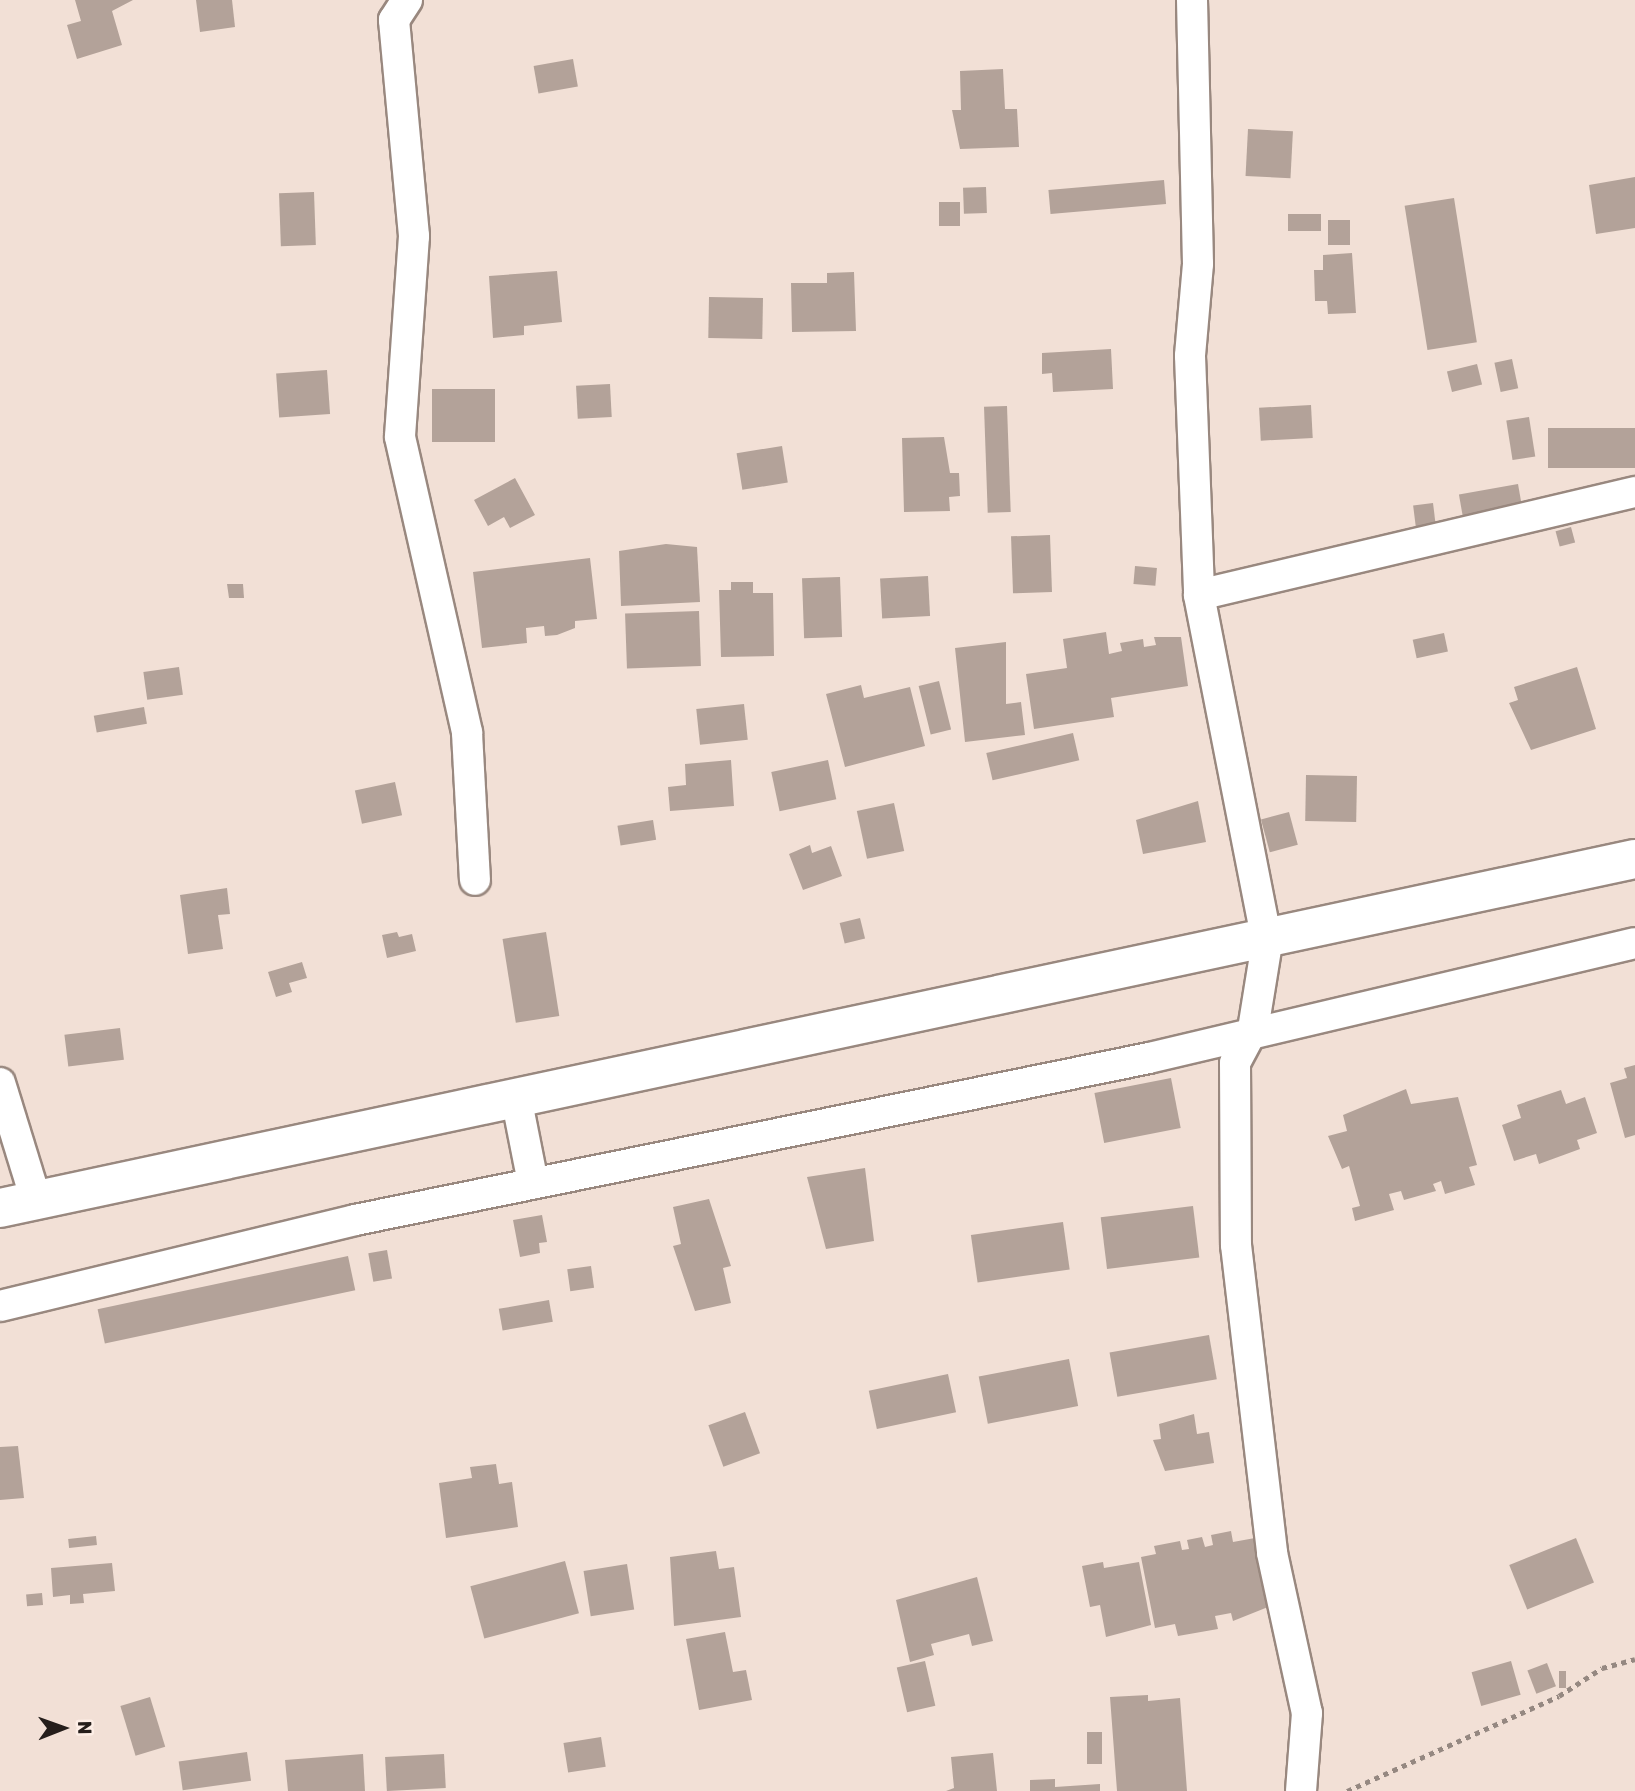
<!DOCTYPE html>
<html>
<head>
<meta charset="utf-8">
<style>
	body { margin:0 }
	#map { position:relative; width:1635px; height:1791px; overflow:hidden; background:#f2e0d6; font-family:Rubik,sans-serif }
	div>[style] { position:absolute }
	[style*='--x'] { left:calc(var(--x)*1px); top:calc(var(--y)*1px); width:calc(var(--w)*1px); rotate:calc(var(--a)*1deg) }
	.building>* { inset:0; background:#b3a299; transform-origin:0 0 }
	.path>* { height:4.5px; margin-top:-2.25px; transform-origin:0; background:repeating-linear-gradient(90deg,#958881 0 5px,transparent 0 10px) }
	.roads { filter:drop-shadow(2px 0 #99887f) drop-shadow(-2px 0 #99887f) drop-shadow(0 2px #99887f) drop-shadow(0 -2px #99887f) }
	.minor>* { height:30px; margin:-15px; padding:0 15px; transform-origin:15px; border-radius:15px; background:#fff }
	.secondary>* { height:38px; margin:-19px; padding:0 19px; transform-origin:19px; border-radius:19px; background:#fff }
	span { translate:-50% -50%; white-space:nowrap; text-align:center; line-height:1.15; -webkit-text-stroke:7px #fdeee6; paint-order:stroke }
	.north { position:absolute; left:28px; top:1693px; width:70px; height:70px; -webkit-text-stroke:5px #fdeee6; paint-order:stroke; rotate:89deg; font-size:19px; font-weight:700; line-height:28px; text-align:center; color:#251e1b }
	.north::after { content:''; display:block; margin:auto; width:24px; height:32px; background:#251e1b; clip-path:polygon(50% 0,100% 100%,50% 72%,0 100%) }
</style>
</head>
<body>
<div id="map">
	<div class="building">
		<div style="clip-path:polygon(75px 0,133px 0,112px 11px,122px 45px,77px 59px,67px 25px,81px 21px)"></div>
		<div style="clip-path:polygon(196px 0,232px 0,235px 27px,200px 32px)"></div>
		<div style="left:573px;top:59px;width:28px;height:40px;rotate:80deg"></div>
		<div style="clip-path:polygon(1003px 69px,1005px 109px,1017px 109px,1019px 147px,960px 149px,952px 110px,961px 110px,960px 71px)"></div>
		<div style="left:1248px;top:129px;width:45px;height:47px;rotate:3deg"></div>
		<div style="clip-path:polygon(1635px 177px,1635px 228px,1596px 234px,1589px 185px)"></div>
		<div style="left:1164px;top:180px;width:24px;height:116px;rotate:85deg"></div>
		<div style="left:986px;top:187px;width:26px;height:23px;rotate:88deg"></div>
		<div style="left:314px;top:192px;width:53px;height:35px;rotate:88deg"></div>
		<div style="left:1454px;top:198px;width:146px;height:50px;rotate:81deg"></div>
		<div style="left:960px;top:202px;width:24px;height:21px;rotate:90deg"></div>
		<div style="left:1288px;top:214px;width:33px;height:17px"></div>
		<div style="left:1328px;top:220px;width:22px;height:25px"></div>
		<div style="clip-path:polygon(1352px 253px,1356px 313px,1328px 314px,1327px 301px,1315px 301px,1314px 270px,1323px 270px,1323px 255px)"></div>
		<div style="clip-path:polygon(557px 271px,562px 322px,524px 326px,524px 335px,493px 338px,489px 276px)"></div>
		<div style="clip-path:polygon(854px 272px,856px 331px,792px 332px,791px 283px,827px 283px,827px 273px)"></div>
		<div style="left:709px;top:297px;width:54px;height:41px;rotate:1deg"></div>
		<div style="clip-path:polygon(1111px 349px,1113px 389px,1053px 392px,1052px 373px,1042px 374px,1042px 353px)"></div>
		<div style="left:1512px;top:359px;width:30px;height:18px;rotate:78deg"></div>
		<div style="left:1477px;top:364px;width:21px;height:31px;rotate:76deg"></div>
		<div style="left:327px;top:370px;width:44px;height:51px;rotate:86deg"></div>
		<div style="left:610px;top:384px;width:33px;height:34px;rotate:87deg"></div>
		<div style="left:432px;top:389px;width:63px;height:53px"></div>
		<div style="left:1311px;top:405px;width:33px;height:52px;rotate:87deg"></div>
		<div style="left:1007px;top:406px;width:106px;height:23px;rotate:88deg"></div>
		<div style="left:1529px;top:417px;width:40px;height:23px;rotate:81deg"></div>
		<div style="left:1635px;top:428px;width:40px;height:87px;rotate:90deg"></div>
		<div style="clip-path:polygon(944px 437px,950px 473px,959px 473px,960px 496px,949px 497px,950px 511px,904px 512px,902px 438px)"></div>
		<div style="left:782px;top:446px;width:37px;height:46px;rotate:81deg"></div>
		<div style="clip-path:polygon(515px 478px,535px 515px,510px 528px,504px 517px,488px 526px,474px 500px)"></div>
		<div style="left:1518px;top:484px;width:35px;height:60px;rotate:80deg"></div>
		<div style="left:1433px;top:503px;width:24px;height:20px;rotate:83deg"></div>
		<div style="left:1571px;top:527px;width:16px;height:16px;rotate:75deg"></div>
		<div style="left:1050px;top:535px;width:57px;height:39px;rotate:88deg"></div>
		<div style="clip-path:polygon(666px 544px,697px 547px,700px 602px,621px 606px,619px 551px)"></div>
		<div style="clip-path:polygon(590px 558px,597px 619px,575px 621px,575px 628px,557px 635px,545px 636px,544px 626px,526px 628px,527px 643px,482px 648px,473px 572px)"></div>
		<div style="left:1135px;top:566px;width:22px;height:18px;rotate:5deg"></div>
		<div style="left:928px;top:576px;width:40px;height:48px;rotate:87deg"></div>
		<div style="left:840px;top:577px;width:60px;height:38px;rotate:88deg"></div>
		<div style="clip-path:polygon(731px 582px,753px 582px,753px 593px,773px 593px,774px 656px,721px 657px,719px 590px,731px 590px)"></div>
		<div style="clip-path:polygon(227px 584px,243px 584px,244px 598px,229px 598px)"></div>
		<div style="left:699px;top:611px;width:55px;height:74px;rotate:88deg"></div>
		<div style="clip-path:polygon(1106px 632px,1109px 654px,1122px 651px,1120px 643px,1143px 639px,1144px 647px,1156px 645px,1154px 637px,1181px 637px,1188px 686px,1111px 698px,1114px 717px,1034px 729px,1026px 674px,1067px 668px,1063px 639px)"></div>
		<div style="left:1444px;top:633px;width:19px;height:32px;rotate:78deg"></div>
		<div style="clip-path:polygon(1006px 642px,1006px 704px,1021px 702px,1025px 735px,965px 742px,955px 648px)"></div>
		<div style="left:179px;top:667px;width:28px;height:36px;rotate:82deg"></div>
		<div style="clip-path:polygon(1577px 667px,1596px 729px,1531px 750px,1509px 703px,1518px 700px,1514px 687px)"></div>
		<div style="left:939px;top:681px;width:50px;height:21px;rotate:76deg"></div>
		<div style="clip-path:polygon(861px 685px,864px 698px,910px 687px,925px 746px,845px 767px,826px 694px)"></div>
		<div style="left:744px;top:704px;width:36px;height:48px;rotate:84deg"></div>
		<div style="left:144px;top:707px;width:17px;height:51px;rotate:80deg"></div>
		<div style="left:1073px;top:733px;width:28px;height:89px;rotate:77deg"></div>
		<div style="clip-path:polygon(731px 760px,734px 806px,670px 811px,668px 787px,686px 785px,685px 764px)"></div>
		<div style="left:828px;top:760px;width:40px;height:58px;rotate:78deg"></div>
		<div style="left:1306px;top:775px;width:51px;height:46px;rotate:1deg"></div>
		<div style="left:395px;top:782px;width:34px;height:41px;rotate:78deg"></div>
		<div style="clip-path:polygon(1198px 801px,1206px 842px,1143px 854px,1136px 820px)"></div>
		<div style="left:894px;top:803px;width:49px;height:38px;rotate:78deg"></div>
		<div style="left:1289px;top:812px;width:34px;height:29px;rotate:75deg"></div>
		<div style="left:653px;top:820px;width:20px;height:36px;rotate:81deg"></div>
		<div style="clip-path:polygon(810px 845px,812px 853px,831px 846px,842px 876px,803px 890px,789px 854px)"></div>
		<div style="clip-path:polygon(227px 888px,230px 914px,218px 915px,223px 949px,188px 954px,180px 895px)"></div>
		<div style="left:860px;top:918px;width:21px;height:21px;rotate:76deg"></div>
		<div style="clip-path:polygon(397px 932px,399px 937px,412px 934px,416px 951px,387px 958px,382px 935px)"></div>
		<div style="left:546px;top:932px;width:85px;height:44px;rotate:81deg"></div>
		<div style="clip-path:polygon(302px 962px,307px 978px,289px 983px,292px 992px,276px 997px,268px 972px)"></div>
		<div style="left:120px;top:1028px;width:32px;height:56px;rotate:83deg"></div>
		<div style="clip-path:polygon(1635px 1065px,1635px 1135px,1625px 1138px,1610px 1083px,1627px 1078px,1624px 1068px)"></div>
		<div style="left:1171px;top:1078px;width:51px;height:78px;rotate:79deg"></div>
		<div style="clip-path:polygon(1406px 1089px,1411px 1104px,1458px 1097px,1477px 1165px,1469px 1167px,1475px 1185px,1445px 1194px,1441px 1181px,1433px 1184px,1436px 1191px,1404px 1200px,1401px 1191px,1389px 1194px,1394px 1210px,1355px 1221px,1352px 1208px,1360px 1206px,1349px 1166px,1342px 1169px,1328px 1136px,1347px 1131px,1343px 1115px)"></div>
		<div style="clip-path:polygon(1561px 1090px,1566px 1104px,1585px 1097px,1597px 1133px,1577px 1140px,1580px 1149px,1539px 1164px,1536px 1154px,1514px 1161px,1502px 1125px,1521px 1118px,1517px 1105px)"></div>
		<div style="clip-path:polygon(865px 1168px,874px 1241px,826px 1249px,807px 1177px)"></div>
		<div style="clip-path:polygon(709px 1199px,731px 1266px,723px 1268px,731px 1303px,695px 1311px,673px 1246px,681px 1244px,673px 1207px)"></div>
		<div style="left:1193px;top:1206px;width:52px;height:93px;rotate:83deg"></div>
		<div style="clip-path:polygon(542px 1215px,547px 1242px,539px 1243px,540px 1253px,520px 1257px,513px 1220px)"></div>
		<div style="left:1063px;top:1222px;width:48px;height:93px;rotate:82deg"></div>
		<div style="left:387px;top:1250px;width:29px;height:19px;rotate:80deg"></div>
		<div style="left:348px;top:1256px;width:35px;height:256px;rotate:78deg"></div>
		<div style="left:591px;top:1266px;width:22px;height:24px;rotate:82deg"></div>
		<div style="left:549px;top:1300px;width:22px;height:51px;rotate:80deg"></div>
		<div style="left:1209px;top:1335px;width:45px;height:101px;rotate:80deg"></div>
		<div style="left:1069px;top:1359px;width:48px;height:92px;rotate:79deg"></div>
		<div style="left:948px;top:1374px;width:39px;height:81px;rotate:78deg"></div>
		<div style="left:745px;top:1412px;width:44px;height:39px;rotate:70deg"></div>
		<div style="clip-path:polygon(1194px 1414px,1197px 1434px,1209px 1432px,1214px 1463px,1165px 1471px,1153px 1440px,1161px 1439px,1159px 1424px)"></div>
		<div style="clip-path:polygon(18px 1446px,24px 1498px,0 1500px,0 1447px)"></div>
		<div style="clip-path:polygon(496px 1464px,499px 1484px,512px 1482px,518px 1527px,446px 1538px,439px 1483px,472px 1478px,470px 1467px)"></div>
		<div style="clip-path:polygon(1231px 1531px,1233px 1542px,1255px 1538px,1268px 1607px,1233px 1621px,1231px 1613px,1215px 1616px,1218px 1629px,1178px 1636px,1175px 1624px,1155px 1628px,1141px 1557px,1156px 1554px,1154px 1546px,1180px 1541px,1182px 1550px,1189px 1549px,1187px 1540px,1202px 1537px,1205px 1547px,1213px 1545px,1211px 1535px)"></div>
		<div style="left:96px;top:1536px;width:9px;height:28px;rotate:84deg"></div>
		<div style="left:1576px;top:1538px;width:48px;height:72px;rotate:68deg"></div>
		<div style="clip-path:polygon(716px 1551px,719px 1569px,734px 1567px,741px 1617px,674px 1626px,670px 1557px)"></div>
		<div style="left:565px;top:1561px;width:54px;height:98px;rotate:75deg"></div>
		<div style="clip-path:polygon(1103px 1562px,1104px 1568px,1139px 1562px,1151px 1625px,1106px 1637px,1100px 1605px,1090px 1607px,1082px 1566px)"></div>
		<div style="clip-path:polygon(112px 1563px,115px 1591px,83px 1594px,84px 1603px,70px 1604px,70px 1595px,53px 1597px,51px 1568px)"></div>
		<div style="left:627px;top:1564px;width:46px;height:44px;rotate:81deg"></div>
		<div style="clip-path:polygon(977px 1577px,993px 1641px,972px 1646px,969px 1634px,931px 1644px,934px 1655px,910px 1662px,896px 1600px)"></div>
		<div style="left:42px;top:1593px;width:12px;height:16px;rotate:85deg"></div>
		<div style="clip-path:polygon(725px 1632px,733px 1672px,746px 1670px,752px 1700px,699px 1710px,686px 1639px)"></div>
		<div style="left:925px;top:1661px;width:46px;height:29px;rotate:77deg"></div>
		<div style="left:1511px;top:1661px;width:35px;height:41px;rotate:74deg"></div>
		<div style="left:1547px;top:1663px;width:25px;height:21px;rotate:69deg"></div>
		<div style="left:1559px;top:1671px;width:7px;height:17px"></div>
		<div style="clip-path:polygon(1148px 1695px,1148px 1701px,1180px 1698px,1187px 1791px,1117px 1791px,1110px 1697px)"></div>
		<div style="left:150px;top:1697px;width:52px;height:31px;rotate:73deg"></div>
		<div style="left:1102px;top:1732px;width:32px;height:15px;rotate:90deg"></div>
		<div style="left:601px;top:1737px;width:30px;height:38px;rotate:81deg"></div>
		<div style="left:247px;top:1752px;width:29px;height:69px;rotate:82deg"></div>
		<div style="clip-path:polygon(993px 1753px,997px 1791px,946px 1791px,954px 1788px,951px 1757px)"></div>
		<div style="clip-path:polygon(363px 1754px,365px 1791px,288px 1791px,285px 1760px)"></div>
		<div style="left:444px;top:1754px;width:34px;height:59px;rotate:87deg"></div>
		<div style="clip-path:polygon(1055px 1779px,1055px 1787px,1100px 1784px,1100px 1791px,1030px 1791px,1030px 1780px)"></div>
	</div>
	<div class="path">
		<div style="--x:1347;--y:1791;--w:232;--a:-24.1"></div>
		<div style="--x:1559;--y:1696;--w:51;--a:-33.1"></div>
		<div style="--x:1602;--y:1668;--w:34;--a:-15"></div>
	</div>
	<div class="roads">
		<div class="minor">
			<div style="--x:407;--y:0;--w:24;--a:123"></div>
			<div style="--x:394;--y:20;--w:217;--a:84.7"></div>
			<div style="--x:414;--y:236;--w:201;--a:94"></div>
			<div style="--x:400;--y:437;--w:303;--a:77.2"></div>
			<div style="--x:467;--y:733;--w:147;--a:86.9"></div>
			<div style="--x:1192;--y:0;--w:264;--a:88.7"></div>
			<div style="--x:1198;--y:264;--w:92;--a:95"></div>
			<div style="--x:1190;--y:356;--w:239;--a:87.8"></div>
			<div style="--x:1199;--y:595;--w:355;--a:78.9"></div>
			<div style="--x:1267;--y:943;--w:87;--a:99.2"></div>
			<div style="--x:1253;--y:1029;--w:38;--a:118"></div>
			<div style="--x:1235;--y:1063;--w:182;--a:89.7"></div>
			<div style="--x:1236;--y:1245;--w:310;--a:83.3"></div>
			<div style="--x:1272;--y:1553;--w:164;--a:77.7"></div>
			<div style="--x:1307;--y:1713;--w:78;--a:94.4"></div>
			<div style="--x:1199;--y:595;--w:448;--a:-13.3"></div>
			<div style="--x:0;--y:1083;--w:122;--a:72.9"></div>
			<div style="--x:517;--y:1102;--w:83;--a:78.8"></div>
			<div style="--x:0;--y:1306;--w:365;--a:-13.6"></div>
			<div style="--x:355;--y:1220;--w:810;--a:-11.53"></div>
			<div style="--x:1149;--y:1058;--w:499;--a:-13.3"></div>
		</div>
		<div class="secondary">
			<div style="--x:0;--y:1208;--w:1672;--a:-12.05"></div>
		</div>
	</div>
	<div class="north">N</div>
</div>
</body>
</html>
